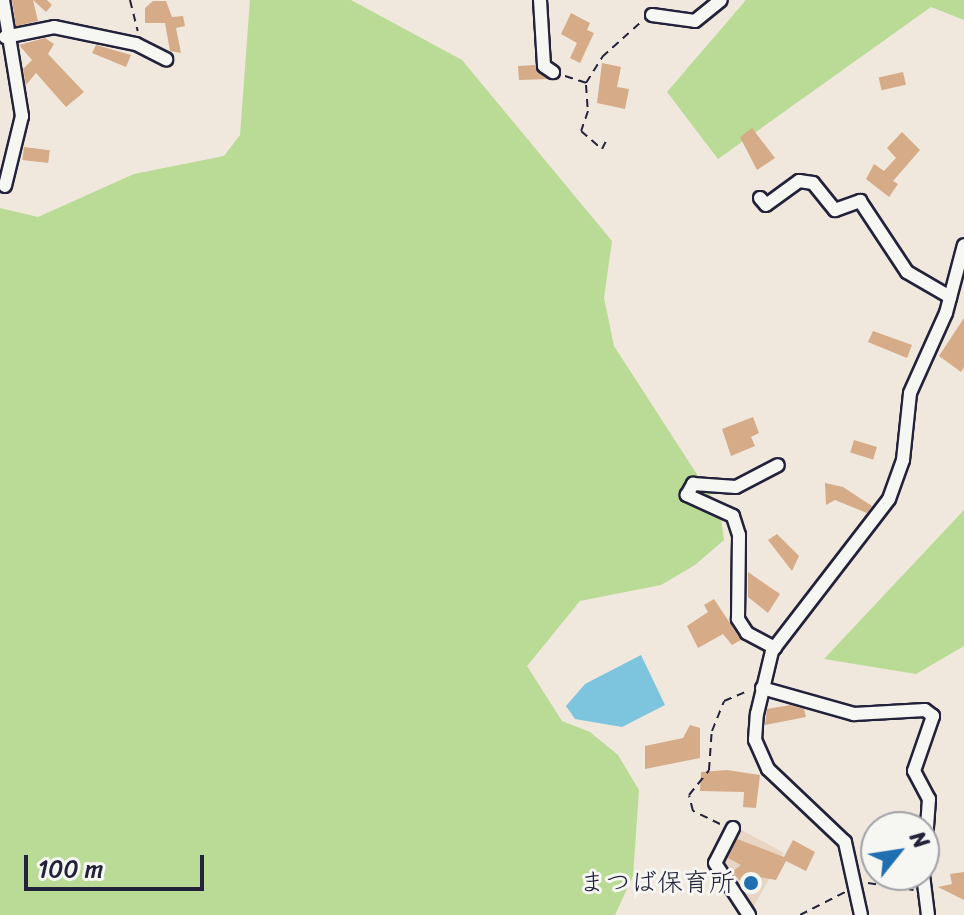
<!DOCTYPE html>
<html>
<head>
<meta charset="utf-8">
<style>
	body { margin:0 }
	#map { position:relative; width:964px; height:915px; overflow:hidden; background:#f0e7dd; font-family:Sriracha,"Klee One",sans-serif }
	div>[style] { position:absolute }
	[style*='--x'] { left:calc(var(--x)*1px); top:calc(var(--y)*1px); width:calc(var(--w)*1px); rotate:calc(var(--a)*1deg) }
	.built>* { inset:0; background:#e8d5c3 }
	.green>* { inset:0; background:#b9db95 }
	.water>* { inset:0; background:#7dc5de }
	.building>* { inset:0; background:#d6ab87; transform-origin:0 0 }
	.path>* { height:2px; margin-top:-1px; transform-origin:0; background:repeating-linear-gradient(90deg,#22223b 0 8px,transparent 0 14px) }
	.roads { filter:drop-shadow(2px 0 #22223b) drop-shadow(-2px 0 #22223b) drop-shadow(0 2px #22223b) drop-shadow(0 -2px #22223b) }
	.minor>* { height:12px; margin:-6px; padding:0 6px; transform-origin:6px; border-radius:6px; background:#f6f6f2 }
	.dots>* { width:22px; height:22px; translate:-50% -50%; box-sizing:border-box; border:4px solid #f6f6f2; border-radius:50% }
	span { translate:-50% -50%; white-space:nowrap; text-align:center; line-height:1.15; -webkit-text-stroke:6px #f6f6f2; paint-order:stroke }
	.poi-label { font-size:26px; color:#22223b }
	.right { translate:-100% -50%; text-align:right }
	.north { position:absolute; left:860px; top:811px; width:80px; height:80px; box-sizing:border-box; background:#f6f6f2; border:2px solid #a1a1a9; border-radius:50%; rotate:60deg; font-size:22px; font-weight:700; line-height:32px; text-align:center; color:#22223b }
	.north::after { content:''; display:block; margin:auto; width:28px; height:36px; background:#1f6fb2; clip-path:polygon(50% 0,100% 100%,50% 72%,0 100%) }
	.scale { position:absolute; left:24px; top:855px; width:180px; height:36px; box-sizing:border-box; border:4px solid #22223b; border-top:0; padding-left:10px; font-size:24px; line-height:28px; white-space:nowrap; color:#22223b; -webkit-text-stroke:6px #f6f6f2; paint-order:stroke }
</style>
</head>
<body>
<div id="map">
	<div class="built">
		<div style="clip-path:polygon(738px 828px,784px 853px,752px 909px,719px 857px)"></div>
	</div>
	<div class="green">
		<div style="clip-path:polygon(250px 0,351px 0,462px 60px,612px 241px,604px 298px,614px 346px,720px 510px,724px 540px,695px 565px,661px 585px,580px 601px,527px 666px,562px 721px,590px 732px,618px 755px,639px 790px,633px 876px,615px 915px,0 915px,0 208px,38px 217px,134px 174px,224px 156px,240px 135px)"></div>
		<div style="clip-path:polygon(746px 0,964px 0,964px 20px,931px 7px,718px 159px,667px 92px)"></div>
		<div style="clip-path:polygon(964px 510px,964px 646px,916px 674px,824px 659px)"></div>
	</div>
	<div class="water">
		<div style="clip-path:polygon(641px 655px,665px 705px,622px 727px,575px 719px,566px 706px,585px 684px)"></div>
	</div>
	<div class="building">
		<div style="clip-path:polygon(12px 0,47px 0,52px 5px,46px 12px,33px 0,38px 21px,16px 26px)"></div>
		<div style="clip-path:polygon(153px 1px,166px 1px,172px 17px,183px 16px,185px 26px,176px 28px,181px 53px,170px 51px,165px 23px,145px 23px,145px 8px)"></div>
		<div style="clip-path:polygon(571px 13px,590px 23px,587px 30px,594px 33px,580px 63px,570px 58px,577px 43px,561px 34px)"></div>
		<div style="clip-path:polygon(45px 38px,54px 44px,48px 54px,84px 92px,66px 107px,36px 73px,26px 85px,23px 69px,32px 60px,19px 45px)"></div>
		<div style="clip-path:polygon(96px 45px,131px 55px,126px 67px,92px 53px)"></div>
		<div style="clip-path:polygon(602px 63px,621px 67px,617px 87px,629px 89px,625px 109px,597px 103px)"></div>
		<div style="clip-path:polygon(535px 65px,548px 79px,519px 80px,518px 66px)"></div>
		<div style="left:903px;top:72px;width:13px;height:25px;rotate:77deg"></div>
		<div style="clip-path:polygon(752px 128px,775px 158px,757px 170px,740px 137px)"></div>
		<div style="clip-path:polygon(902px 132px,920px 150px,893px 181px,898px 184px,889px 197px,866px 179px,874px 164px,884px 171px,896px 158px,887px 148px)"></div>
		<div style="left:24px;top:147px;width:26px;height:13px;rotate:7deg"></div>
		<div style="clip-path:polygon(964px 318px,964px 367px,961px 372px,939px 356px)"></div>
		<div style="clip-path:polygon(873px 331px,912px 345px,907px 358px,868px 342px)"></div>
		<div style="clip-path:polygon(753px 417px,759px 433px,751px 437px,755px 446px,731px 456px,722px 429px)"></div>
		<div style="left:854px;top:440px;width:24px;height:13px;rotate:17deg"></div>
		<div style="clip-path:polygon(825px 483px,843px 487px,872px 506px,867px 513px,835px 500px,826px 505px)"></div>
		<div style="clip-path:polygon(777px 534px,799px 556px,792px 571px,768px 540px)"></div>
		<div style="clip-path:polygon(748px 572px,780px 594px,768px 613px,748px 597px)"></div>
		<div style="clip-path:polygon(714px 599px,741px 640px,732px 645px,723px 634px,698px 648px,687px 626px,708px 612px,704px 605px)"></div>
		<div style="clip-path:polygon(790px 705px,804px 709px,806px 717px,765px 725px,767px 709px)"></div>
		<div style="clip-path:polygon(690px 725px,700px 728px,700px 758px,645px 769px,645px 746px,683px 738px)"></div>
		<div style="clip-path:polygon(727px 770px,760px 775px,756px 808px,743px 807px,744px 792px,700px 791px,701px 772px)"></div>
		<div style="clip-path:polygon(737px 839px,784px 857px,793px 840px,815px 852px,806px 871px,786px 861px,776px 880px,759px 877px,749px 890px,732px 872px,741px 865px,728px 858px)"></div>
		<div style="clip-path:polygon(964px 872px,964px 900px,938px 887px,952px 884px,950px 874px)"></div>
	</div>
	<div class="path">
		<div style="--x:130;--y:0;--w:32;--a:76"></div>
		<div style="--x:565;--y:76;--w:22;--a:18"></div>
		<div style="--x:586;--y:83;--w:31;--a:-58"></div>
		<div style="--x:602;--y:57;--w:52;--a:-41.9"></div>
		<div style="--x:586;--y:85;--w:26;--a:86"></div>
		<div style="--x:588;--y:111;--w:21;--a:109"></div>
		<div style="--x:581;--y:131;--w:28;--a:41"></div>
		<div style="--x:602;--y:149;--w:13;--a:-63"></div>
		<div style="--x:720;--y:824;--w:30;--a:-154"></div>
		<div style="--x:693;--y:811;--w:16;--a:-104"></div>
		<div style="--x:689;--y:795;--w:32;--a:-51"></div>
		<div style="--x:709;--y:770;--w:39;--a:-86"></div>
		<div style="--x:712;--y:731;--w:32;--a:-68"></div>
		<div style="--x:724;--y:701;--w:28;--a:-23"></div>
		<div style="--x:868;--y:883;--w:46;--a:8.8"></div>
		<div style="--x:800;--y:915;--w:51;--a:-27.1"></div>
	</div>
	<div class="roads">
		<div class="minor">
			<div style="--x:3;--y:0;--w:118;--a:80.7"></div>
			<div style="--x:22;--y:116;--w:72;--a:103.7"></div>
			<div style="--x:540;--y:0;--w:66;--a:86.5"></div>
			<div style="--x:544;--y:66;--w:11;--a:34"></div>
			<div style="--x:652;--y:15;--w:43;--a:7.9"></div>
			<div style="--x:695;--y:21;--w:33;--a:-39"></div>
			<div style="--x:5;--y:37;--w:50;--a:-11.5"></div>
			<div style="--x:54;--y:27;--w:84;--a:11.7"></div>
			<div style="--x:136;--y:44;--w:34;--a:27"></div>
			<div style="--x:760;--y:198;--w:9;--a:49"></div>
			<div style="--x:766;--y:205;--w:41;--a:-36"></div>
			<div style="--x:799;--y:181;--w:14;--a:8"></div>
			<div style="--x:813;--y:183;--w:35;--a:51"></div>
			<div style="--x:835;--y:210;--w:27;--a:-20"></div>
			<div style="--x:860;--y:201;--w:85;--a:56.5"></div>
			<div style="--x:907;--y:272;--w:50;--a:30.2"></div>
			<div style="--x:775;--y:648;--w:32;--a:-152"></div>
			<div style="--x:747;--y:633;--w:17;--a:-123"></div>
			<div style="--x:738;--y:619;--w:84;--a:-89.3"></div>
			<div style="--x:739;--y:535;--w:20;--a:-108"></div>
			<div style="--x:733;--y:516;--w:51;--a:-155.5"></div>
			<div style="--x:687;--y:495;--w:13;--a:-61"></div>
			<div style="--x:693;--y:484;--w:43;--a:4"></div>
			<div style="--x:736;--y:487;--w:47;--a:-27.6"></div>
			<div style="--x:762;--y:688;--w:96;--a:15.8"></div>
			<div style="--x:854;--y:714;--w:71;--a:-3.2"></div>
			<div style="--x:925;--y:710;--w:10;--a:37"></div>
			<div style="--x:933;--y:716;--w:58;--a:109.1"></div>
			<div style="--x:914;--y:771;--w:32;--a:62"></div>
			<div style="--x:929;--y:799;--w:70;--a:94.1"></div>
			<div style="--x:733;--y:828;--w:39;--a:117"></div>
			<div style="--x:715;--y:863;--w:62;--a:56.8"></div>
			<div style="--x:923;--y:875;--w:40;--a:82.9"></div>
			<div style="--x:861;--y:915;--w:75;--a:-102.4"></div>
			<div style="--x:845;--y:842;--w:106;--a:-136.5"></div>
			<div style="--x:768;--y:769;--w:32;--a:-114"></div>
			<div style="--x:755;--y:740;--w:26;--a:-86"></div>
			<div style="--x:757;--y:714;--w:65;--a:-76.6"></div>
			<div style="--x:772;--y:651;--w:192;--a:-52.4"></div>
			<div style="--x:889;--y:499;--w:41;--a:-70.3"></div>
			<div style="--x:903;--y:460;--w:67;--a:-84"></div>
			<div style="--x:910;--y:393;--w:88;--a:-65.8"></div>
			<div style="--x:946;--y:313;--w:70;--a:-75.2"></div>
		</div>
	</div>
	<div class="dots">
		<div style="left:751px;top:883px;background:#1f6fb2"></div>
	</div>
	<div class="poi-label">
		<span class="right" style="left:735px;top:883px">まつば保育所</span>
	</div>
	<div class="north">N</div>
	<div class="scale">100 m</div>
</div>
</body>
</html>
